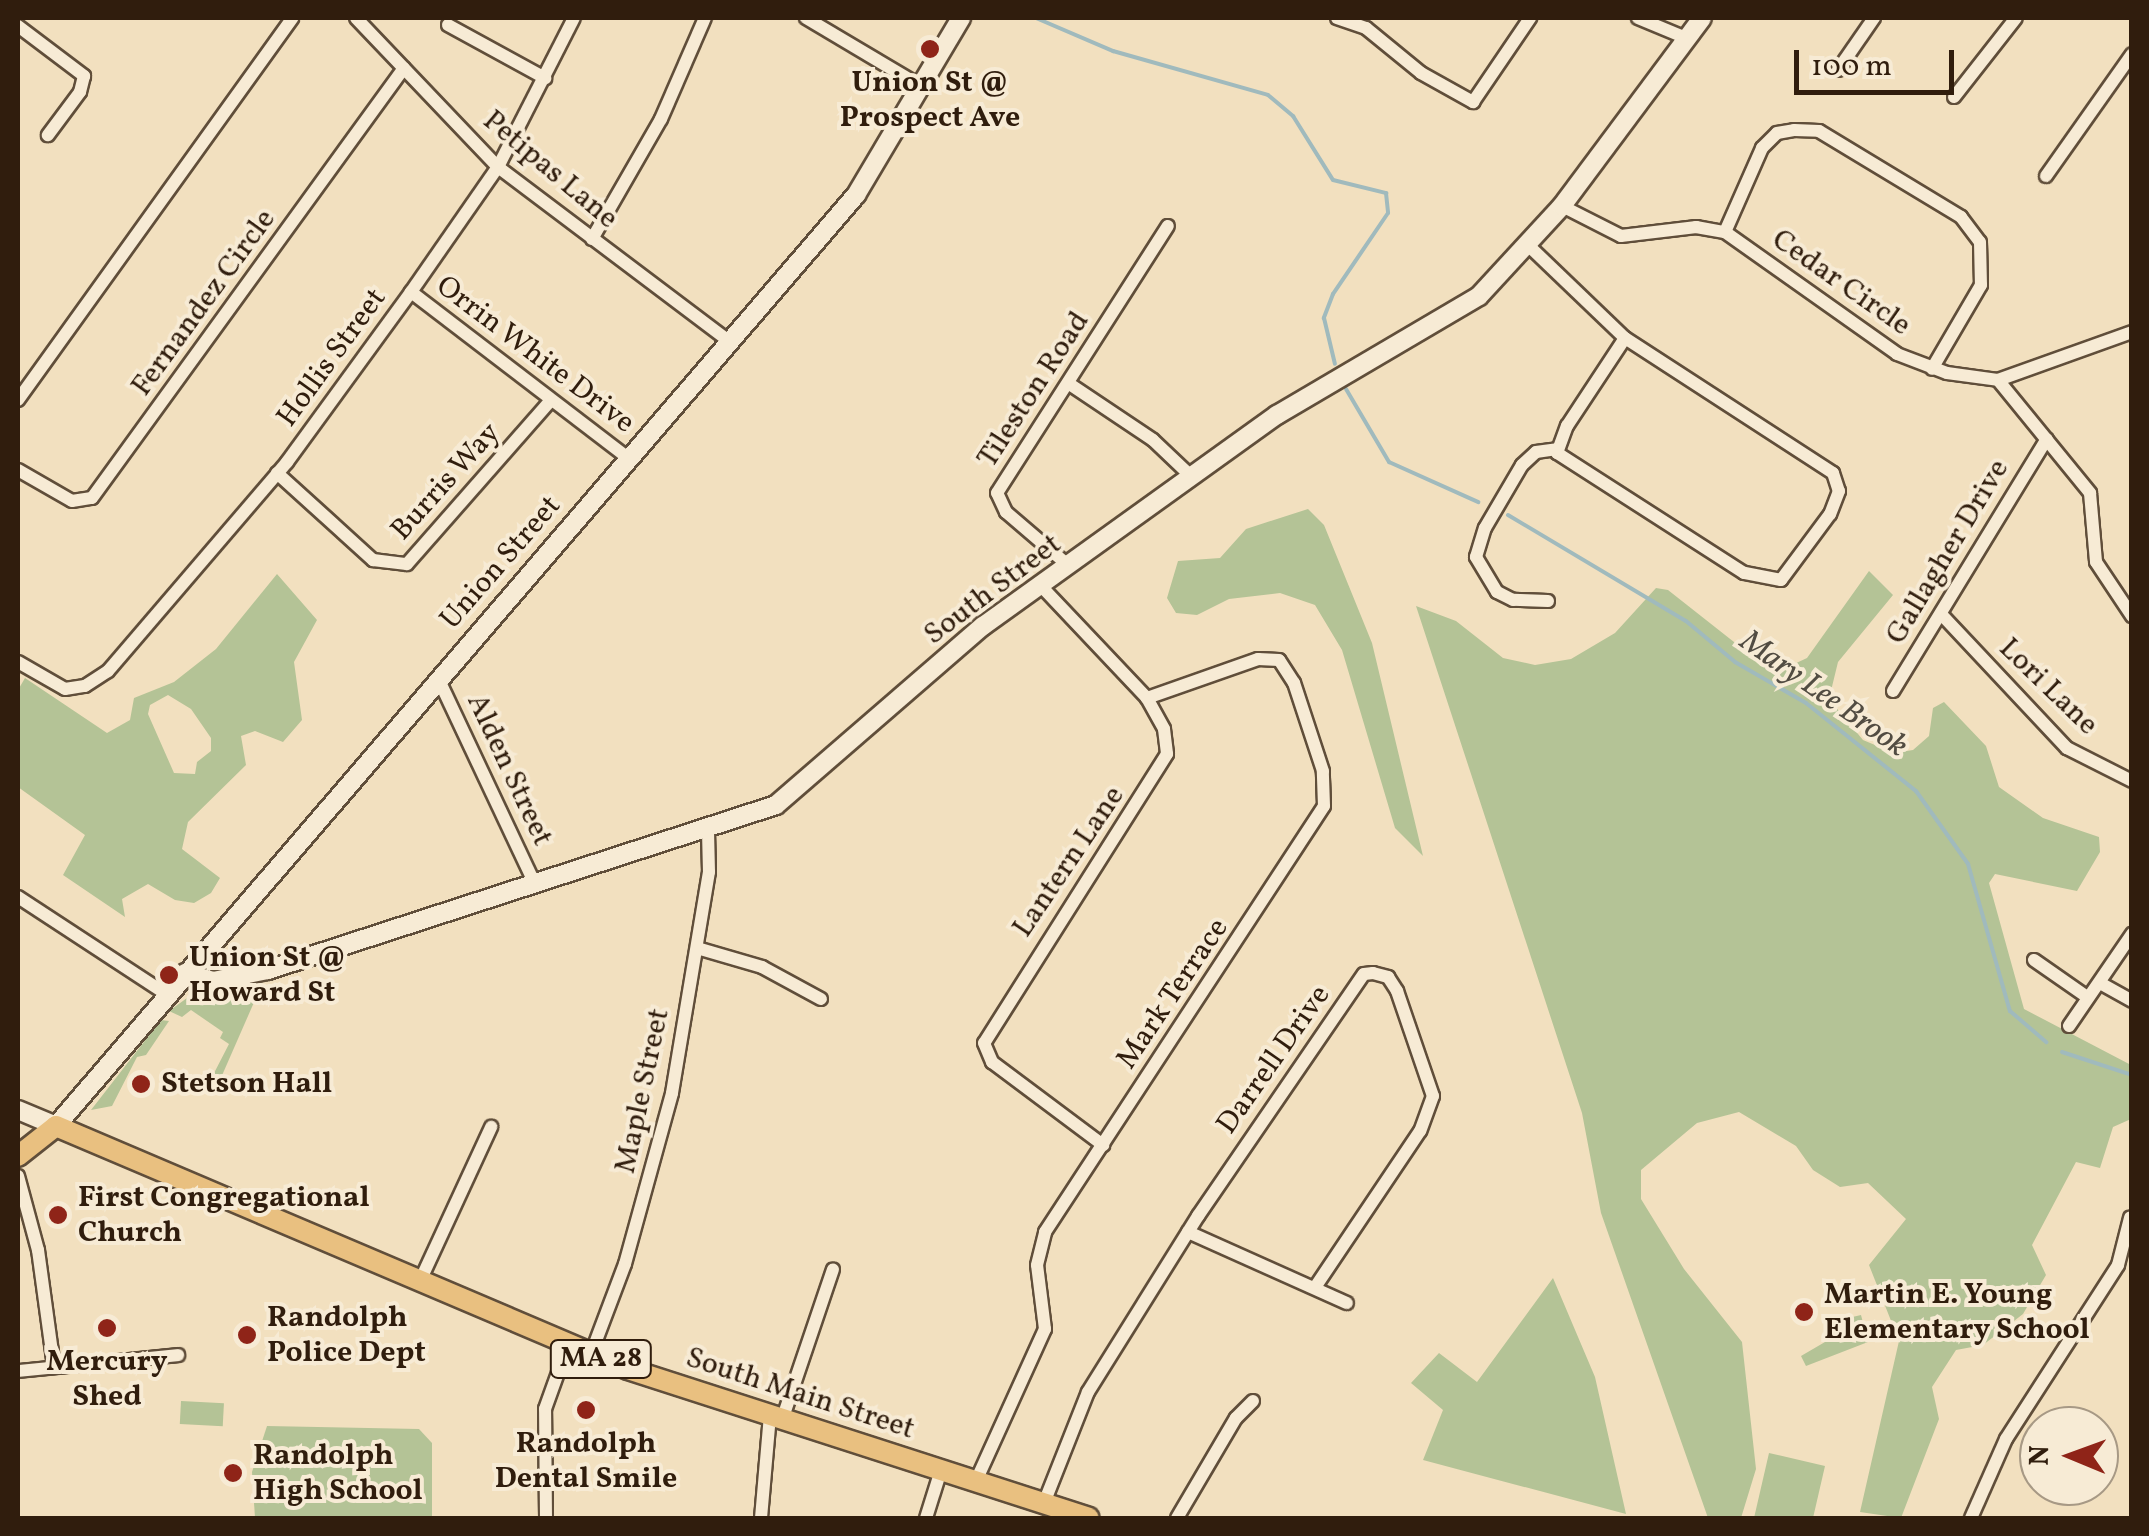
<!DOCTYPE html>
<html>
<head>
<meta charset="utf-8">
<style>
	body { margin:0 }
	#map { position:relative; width:2149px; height:1536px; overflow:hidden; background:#f2e0bf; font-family:Vollkorn,serif }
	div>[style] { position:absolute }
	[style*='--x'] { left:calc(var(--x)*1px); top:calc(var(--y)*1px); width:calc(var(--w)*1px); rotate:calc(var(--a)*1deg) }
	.green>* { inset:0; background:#b4c396; transform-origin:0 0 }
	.stream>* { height:4px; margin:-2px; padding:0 2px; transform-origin:2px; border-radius:2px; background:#a0babd }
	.roads { filter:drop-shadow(2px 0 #604e3a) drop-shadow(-2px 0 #604e3a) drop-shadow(0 2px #604e3a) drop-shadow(0 -2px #604e3a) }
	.street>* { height:12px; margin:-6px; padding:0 6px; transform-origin:6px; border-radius:6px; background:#f7ebd5 }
	.secondary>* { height:18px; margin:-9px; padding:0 9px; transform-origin:9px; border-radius:9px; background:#f7ebd5 }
	.primary>* { height:20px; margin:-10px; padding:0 10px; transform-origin:10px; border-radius:10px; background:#e9c080 }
	.dots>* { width:28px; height:28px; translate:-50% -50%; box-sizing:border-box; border:5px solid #f7ebd5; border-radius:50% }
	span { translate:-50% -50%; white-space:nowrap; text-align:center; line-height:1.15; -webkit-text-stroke:8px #f7ebd5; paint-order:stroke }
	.shield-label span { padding:2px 8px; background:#f7ebd5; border:2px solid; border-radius:8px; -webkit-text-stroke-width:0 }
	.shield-label { font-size:28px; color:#301d0d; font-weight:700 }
	.poi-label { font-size:30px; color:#301d0d; font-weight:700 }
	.left { translate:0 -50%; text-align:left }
	.street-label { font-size:30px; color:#301d0d }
	.water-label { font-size:32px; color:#524c42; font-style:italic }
	.frame { position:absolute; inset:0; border:20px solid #301d0d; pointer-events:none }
	.north { position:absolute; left:2019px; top:1406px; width:100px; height:100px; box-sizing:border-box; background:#f7ebd5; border:2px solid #a79985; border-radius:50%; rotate:271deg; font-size:28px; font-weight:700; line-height:40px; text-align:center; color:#301d0d }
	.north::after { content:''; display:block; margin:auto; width:35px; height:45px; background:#8f2418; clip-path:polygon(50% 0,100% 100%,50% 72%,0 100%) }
	.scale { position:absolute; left:1794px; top:50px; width:160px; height:45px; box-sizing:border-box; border:5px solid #301d0d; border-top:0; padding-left:12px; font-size:30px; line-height:35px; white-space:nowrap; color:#301d0d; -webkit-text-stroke:8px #f7ebd5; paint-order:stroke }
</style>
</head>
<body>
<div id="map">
	<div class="green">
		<div style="clip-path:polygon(1308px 509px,1324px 525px,1372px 643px,1423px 856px,1395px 828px,1342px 650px,1315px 605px,1280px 593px,1229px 599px,1197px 615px,1176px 613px,1167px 598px,1178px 561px,1220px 558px,1246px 529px)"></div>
		<div style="clip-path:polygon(1869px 571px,1893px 595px,1838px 662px,1829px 699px,1863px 740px,1894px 753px,1913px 750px,1929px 736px,1933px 708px,1944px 702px,1986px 746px,1999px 787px,2043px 818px,2099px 837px,2100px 852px,2077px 891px,1995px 874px,1989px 883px,2024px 1009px,2131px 1065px,2131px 1119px,2113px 1127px,2100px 1168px,2076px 1162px,2032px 1245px,2046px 1275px,2023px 1314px,1983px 1345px,1956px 1350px,1932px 1387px,1939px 1419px,1901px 1518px,1860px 1512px,1899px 1341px,1869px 1265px,1906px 1219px,1868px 1183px,1840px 1187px,1813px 1170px,1796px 1146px,1739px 1112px,1697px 1123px,1641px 1170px,1641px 1199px,1684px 1269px,1742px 1342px,1756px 1469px,1741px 1518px,1708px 1518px,1601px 1213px,1582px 1113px,1416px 606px,1456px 621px,1503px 658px,1535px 665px,1571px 659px,1615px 633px,1656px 588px,1668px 590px,1753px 657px,1792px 665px,1807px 658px)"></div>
		<div style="clip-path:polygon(evenodd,277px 574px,317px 620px,294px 662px,302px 720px,283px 742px,255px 731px,241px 736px,246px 765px,188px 822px,182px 849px,220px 878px,211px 893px,194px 903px,175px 900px,148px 884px,122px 899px,125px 917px,63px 875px,85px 835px,18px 787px,18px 690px,25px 678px,107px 733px,130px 720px,134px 698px,174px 682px,216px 649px,277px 574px,168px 695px,191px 709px,211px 738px,211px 751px,197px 762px,195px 774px,174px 773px,148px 714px,150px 705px,168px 695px)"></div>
		<div style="clip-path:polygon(262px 984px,220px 1080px,212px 1077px,229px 1044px,220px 1038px,223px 1032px,191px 1010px,182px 1017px,169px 1011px,187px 998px)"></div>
		<div style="clip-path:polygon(161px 1020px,169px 1021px,146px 1055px,137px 1057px,112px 1106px,91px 1110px)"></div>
		<div style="clip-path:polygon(1553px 1278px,1595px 1377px,1626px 1514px,1423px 1460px,1443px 1410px,1411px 1383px,1439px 1353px,1477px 1382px)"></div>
		<div style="clip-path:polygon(1861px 1315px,1868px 1342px,1806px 1366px,1801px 1356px,1849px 1328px,1848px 1318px)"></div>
		<div style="left:181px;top:1401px;width:43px;height:23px;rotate:3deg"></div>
		<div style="clip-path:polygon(267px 1426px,419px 1429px,432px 1443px,432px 1518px,255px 1518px,252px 1472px)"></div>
		<div style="clip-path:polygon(1769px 1453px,1825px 1466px,1813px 1518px,1754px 1518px)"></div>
	</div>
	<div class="stream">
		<div style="--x:1036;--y:18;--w:84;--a:23.2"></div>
		<div style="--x:1113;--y:51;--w:161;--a:15.8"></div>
		<div style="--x:1268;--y:95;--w:33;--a:40"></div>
		<div style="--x:1293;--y:116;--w:75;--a:58"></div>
		<div style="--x:1333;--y:180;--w:55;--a:13.8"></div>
		<div style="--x:1386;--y:193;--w:20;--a:84"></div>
		<div style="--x:1388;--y:213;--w:98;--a:124.2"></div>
		<div style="--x:1333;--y:294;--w:26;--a:111"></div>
		<div style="--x:1324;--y:318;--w:47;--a:76.6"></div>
		<div style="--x:1346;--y:389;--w:85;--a:59.5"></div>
		<div style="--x:1389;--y:462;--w:98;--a:24.2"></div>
		<div style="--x:1508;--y:515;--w:207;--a:30.8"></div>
		<div style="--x:1686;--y:621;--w:64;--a:39.9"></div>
		<div style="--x:1735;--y:662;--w:82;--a:30"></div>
		<div style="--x:1806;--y:703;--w:141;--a:38.7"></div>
		<div style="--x:1916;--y:791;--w:90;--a:54.5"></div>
		<div style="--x:1968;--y:864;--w:153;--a:74.1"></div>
		<div style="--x:2010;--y:1011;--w:48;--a:40.7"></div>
		<div style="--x:2062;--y:1052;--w:74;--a:18.2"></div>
	</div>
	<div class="roads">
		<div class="street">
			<div style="--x:356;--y:18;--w:206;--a:46.4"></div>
			<div style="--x:498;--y:167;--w:289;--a:37"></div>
			<div style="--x:806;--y:18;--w:135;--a:30.7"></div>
			<div style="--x:1337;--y:18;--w:31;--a:19"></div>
			<div style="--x:1366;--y:28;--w:71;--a:39.3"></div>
			<div style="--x:1421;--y:73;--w:60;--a:29.1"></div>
			<div style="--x:1473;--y:102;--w:102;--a:-55.8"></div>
			<div style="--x:1638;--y:18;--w:52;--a:22.6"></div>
			<div style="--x:448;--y:25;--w:111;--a:28.7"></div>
			<div style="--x:18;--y:26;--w:83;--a:37.1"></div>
			<div style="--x:84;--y:76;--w:16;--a:104"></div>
			<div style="--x:80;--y:92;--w:54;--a:126.7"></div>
			<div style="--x:1838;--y:70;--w:63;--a:-55.3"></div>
			<div style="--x:1954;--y:97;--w:100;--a:-51.9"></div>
			<div style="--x:2046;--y:176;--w:149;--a:-54.8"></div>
			<div style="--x:1562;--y:206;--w:66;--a:27"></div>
			<div style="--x:1621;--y:236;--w:76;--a:-6.8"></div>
			<div style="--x:1696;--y:227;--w:29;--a:10"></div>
			<div style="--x:1725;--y:232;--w:211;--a:35.3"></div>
			<div style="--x:1897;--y:354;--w:53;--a:20.8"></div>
			<div style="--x:1947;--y:373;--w:51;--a:7.8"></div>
			<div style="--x:1998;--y:380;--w:142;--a:-19.7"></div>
			<div style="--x:1725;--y:232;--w:92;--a:-66.2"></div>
			<div style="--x:1762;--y:148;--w:21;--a:-45"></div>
			<div style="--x:1777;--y:133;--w:17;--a:-10"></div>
			<div style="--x:1794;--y:130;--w:25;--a:2"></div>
			<div style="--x:1819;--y:131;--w:166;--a:31.2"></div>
			<div style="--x:1961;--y:217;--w:31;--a:53"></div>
			<div style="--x:1980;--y:242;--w:43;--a:88.7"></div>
			<div style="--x:1981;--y:285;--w:97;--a:120.3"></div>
			<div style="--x:592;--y:239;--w:138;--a:-60.1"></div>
			<div style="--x:661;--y:119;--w:110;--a:-66.5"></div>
			<div style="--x:1529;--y:246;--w:133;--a:43.8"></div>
			<div style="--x:1625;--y:338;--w:248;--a:33"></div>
			<div style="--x:1833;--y:473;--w:19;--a:72"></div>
			<div style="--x:1839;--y:491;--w:25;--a:111"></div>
			<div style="--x:1830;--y:514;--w:82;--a:126.6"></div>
			<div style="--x:1781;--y:580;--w:38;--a:-169"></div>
			<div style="--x:1744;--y:573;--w:222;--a:-147.3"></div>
			<div style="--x:1557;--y:453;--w:29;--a:-70"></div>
			<div style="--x:1567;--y:426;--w:105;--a:-56.6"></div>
			<div style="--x:411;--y:292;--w:273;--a:37.4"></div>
			<div style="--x:1998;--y:380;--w:146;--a:50.8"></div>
			<div style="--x:2090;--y:493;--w:69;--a:85"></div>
			<div style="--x:2096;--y:562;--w:65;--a:56.3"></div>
			<div style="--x:1068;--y:383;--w:102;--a:33.8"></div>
			<div style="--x:1153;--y:440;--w:55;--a:43.5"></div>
			<div style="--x:18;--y:400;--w:470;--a:-54.3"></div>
			<div style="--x:18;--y:470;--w:62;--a:29.9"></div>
			<div style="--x:72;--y:501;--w:20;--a:-9"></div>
			<div style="--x:92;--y:498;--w:531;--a:-54.04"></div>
			<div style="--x:277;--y:473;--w:130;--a:42.2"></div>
			<div style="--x:373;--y:560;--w:34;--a:7"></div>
			<div style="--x:407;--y:564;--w:218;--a:-48.7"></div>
			<div style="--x:1069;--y:566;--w:83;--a:-139.4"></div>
			<div style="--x:1006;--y:512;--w:21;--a:-115"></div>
			<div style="--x:997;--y:493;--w:317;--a:-57.4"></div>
			<div style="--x:1042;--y:587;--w:153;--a:46.6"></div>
			<div style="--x:1147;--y:698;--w:35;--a:61"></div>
			<div style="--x:1164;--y:729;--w:25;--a:83"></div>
			<div style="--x:1167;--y:754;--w:342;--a:122.3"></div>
			<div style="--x:984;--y:1043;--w:21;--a:67"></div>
			<div style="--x:992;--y:1062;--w:139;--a:36.8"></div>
			<div style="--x:1548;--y:601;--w:35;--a:-178"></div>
			<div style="--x:1513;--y:600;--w:18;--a:-153"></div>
			<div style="--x:1497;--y:592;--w:41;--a:-121"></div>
			<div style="--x:1476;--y:557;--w:30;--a:-73"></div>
			<div style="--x:1485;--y:528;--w:73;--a:-59.6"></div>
			<div style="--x:1522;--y:465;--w:19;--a:-43"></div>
			<div style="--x:1536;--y:452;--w:21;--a:-8"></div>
			<div style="--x:1941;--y:614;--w:184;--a:46.8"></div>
			<div style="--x:2067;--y:748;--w:73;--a:26.9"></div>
			<div style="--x:18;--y:662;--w:54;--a:29.9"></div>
			<div style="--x:65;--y:689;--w:20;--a:-9"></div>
			<div style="--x:85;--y:686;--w:27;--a:-33"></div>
			<div style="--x:108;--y:671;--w:275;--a:-49.4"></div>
			<div style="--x:287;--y:462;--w:210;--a:-53.9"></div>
			<div style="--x:411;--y:292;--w:152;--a:-55.2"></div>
			<div style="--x:498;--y:167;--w:167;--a:-63"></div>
			<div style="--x:438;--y:678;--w:228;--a:64.8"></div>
			<div style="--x:1893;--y:691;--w:295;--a:-58.6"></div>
			<div style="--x:18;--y:897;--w:177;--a:33.2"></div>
			<div style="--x:697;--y:948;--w:68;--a:16.3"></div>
			<div style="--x:762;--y:967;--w:67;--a:28.5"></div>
			<div style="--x:2034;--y:960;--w:65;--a:34.9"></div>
			<div style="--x:2100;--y:983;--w:37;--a:29"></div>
			<div style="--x:2069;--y:1026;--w:112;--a:-55.6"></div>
			<div style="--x:18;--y:1176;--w:77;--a:74.9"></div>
			<div style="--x:38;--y:1250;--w:118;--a:82.2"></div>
			<div style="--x:1188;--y:1232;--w:174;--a:24.1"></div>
			<div style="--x:420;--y:1281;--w:170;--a:-65.2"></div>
			<div style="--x:591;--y:1354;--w:96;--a:-69.3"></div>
			<div style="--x:625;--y:1264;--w:177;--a:-74.6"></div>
			<div style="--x:672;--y:1093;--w:224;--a:-80.5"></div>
			<div style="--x:709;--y:872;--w:40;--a:-91.4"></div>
			<div style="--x:18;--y:1371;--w:161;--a:-5.7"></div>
			<div style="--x:782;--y:1420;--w:159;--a:-71.3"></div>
			<div style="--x:976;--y:1481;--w:167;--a:-65.6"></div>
			<div style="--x:1045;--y:1329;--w:64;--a:-97.1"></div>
			<div style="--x:1037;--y:1265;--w:34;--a:-76"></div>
			<div style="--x:1045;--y:1232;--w:509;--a:-56.78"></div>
			<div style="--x:1324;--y:806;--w:35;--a:-92"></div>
			<div style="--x:1323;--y:771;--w:93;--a:-108.2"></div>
			<div style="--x:1294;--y:683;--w:27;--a:-123"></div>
			<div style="--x:1279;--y:660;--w:21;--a:-177"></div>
			<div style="--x:1258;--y:659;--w:118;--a:160.6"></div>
			<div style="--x:1044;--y:1503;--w:119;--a:-68.4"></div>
			<div style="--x:1088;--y:1392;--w:208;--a:-58"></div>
			<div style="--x:1198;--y:1216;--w:293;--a:-55.6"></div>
			<div style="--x:1364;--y:974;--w:9;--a:-6"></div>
			<div style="--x:1373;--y:973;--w:16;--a:15"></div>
			<div style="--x:1388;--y:977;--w:17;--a:57"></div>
			<div style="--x:1397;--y:991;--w:111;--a:71.1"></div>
			<div style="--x:1433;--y:1096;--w:37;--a:110"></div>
			<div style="--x:1420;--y:1131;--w:188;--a:123.9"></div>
			<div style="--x:546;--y:1518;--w:109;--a:-90.5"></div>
			<div style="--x:545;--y:1409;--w:68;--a:-70.2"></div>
			<div style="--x:761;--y:1518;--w:102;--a:-85"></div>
			<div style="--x:926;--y:1518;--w:50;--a:-72.6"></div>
			<div style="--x:1177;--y:1518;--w:116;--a:-59.5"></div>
			<div style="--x:1236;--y:1418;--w:24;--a:-45"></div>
			<div style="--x:1971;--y:1518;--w:86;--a:-66.1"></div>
			<div style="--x:2006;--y:1439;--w:207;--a:-57.2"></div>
			<div style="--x:2118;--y:1265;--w:49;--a:-75.7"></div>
		</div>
		<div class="secondary">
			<div style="--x:185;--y:973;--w:29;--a:16"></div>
			<div style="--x:213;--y:981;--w:56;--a:-11.3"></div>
			<div style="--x:268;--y:970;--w:534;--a:-17.99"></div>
			<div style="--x:776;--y:805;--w:274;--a:-40.9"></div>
			<div style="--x:983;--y:626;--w:362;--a:-35.7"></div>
			<div style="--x:1277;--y:415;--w:234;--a:-30.5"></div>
			<div style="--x:1479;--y:296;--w:122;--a:-47.3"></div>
			<div style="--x:1562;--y:206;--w:234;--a:-53.3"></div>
			<div style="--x:18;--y:1110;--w:41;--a:22.8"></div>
			<div style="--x:56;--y:1126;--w:1228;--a:-49.33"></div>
			<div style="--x:856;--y:195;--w:206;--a:-59.3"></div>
		</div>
		<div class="primary">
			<div style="--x:18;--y:1156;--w:48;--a:-38.3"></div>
			<div style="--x:56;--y:1126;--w:621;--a:23.02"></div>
			<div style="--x:628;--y:1369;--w:484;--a:17.9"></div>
		</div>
	</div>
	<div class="dots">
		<div style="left:930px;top:49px;background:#8f2418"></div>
		<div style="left:169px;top:975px;background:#8f2418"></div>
		<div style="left:141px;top:1084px;background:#8f2418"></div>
		<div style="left:58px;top:1215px;background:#8f2418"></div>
		<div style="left:1804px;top:1312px;background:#8f2418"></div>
		<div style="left:107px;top:1328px;background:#8f2418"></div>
		<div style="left:247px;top:1335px;background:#8f2418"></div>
		<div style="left:586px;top:1410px;background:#8f2418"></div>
		<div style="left:233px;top:1473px;background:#8f2418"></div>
	</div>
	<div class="shield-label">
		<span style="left:601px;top:1359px">MA 28</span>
	</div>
	<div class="poi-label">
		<span style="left:930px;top:100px">Union St @<br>Prospect Ave</span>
		<span class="left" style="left:189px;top:975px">Union St @<br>Howard St</span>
		<span class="left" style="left:161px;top:1084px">Stetson Hall</span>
		<span class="left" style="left:78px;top:1215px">First Congregational<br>Church</span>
		<span class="left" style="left:1824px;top:1312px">Martin E. Young<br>Elementary School</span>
		<span class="left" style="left:267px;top:1335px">Randolph<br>Police Dept</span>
		<span style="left:107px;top:1379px">Mercury<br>Shed</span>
		<span style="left:586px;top:1461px">Randolph<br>Dental Smile</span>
		<span class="left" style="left:253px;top:1473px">Randolph<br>High School</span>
	</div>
	<div class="street-label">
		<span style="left:550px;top:170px;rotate:40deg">Petipas Lane</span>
		<span style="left:1841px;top:283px;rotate:35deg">Cedar Circle</span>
		<span style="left:204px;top:303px;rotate:-54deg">Fernandez Circle</span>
		<span style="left:535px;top:355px;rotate:37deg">Orrin White Drive</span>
		<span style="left:332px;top:358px;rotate:-54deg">Hollis Street</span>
		<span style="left:1034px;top:390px;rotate:-57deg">Tileston Road</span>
		<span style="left:446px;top:482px;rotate:-48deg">Burris Way</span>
		<span style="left:1948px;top:552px;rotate:-59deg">Gallagher Drive</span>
		<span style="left:501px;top:563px;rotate:-49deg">Union Street</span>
		<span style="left:993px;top:590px;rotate:-37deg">South Street</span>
		<span style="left:2048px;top:687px;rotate:44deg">Lori Lane</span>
		<span style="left:509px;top:770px;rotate:65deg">Alden Street</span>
		<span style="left:1069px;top:862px;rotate:-56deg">Lantern Lane</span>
		<span style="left:1173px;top:994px;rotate:-56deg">Mark Terrace</span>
		<span style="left:1274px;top:1060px;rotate:-55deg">Darrell Drive</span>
		<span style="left:643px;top:1091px;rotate:-78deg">Maple Street</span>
		<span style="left:800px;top:1394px;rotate:18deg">South Main Street</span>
	</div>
	<div class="water-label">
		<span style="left:1823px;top:695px;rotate:35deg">Mary Lee Brook</span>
	</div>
	<div class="frame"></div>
	<div class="north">N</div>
	<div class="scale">100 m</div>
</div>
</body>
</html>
